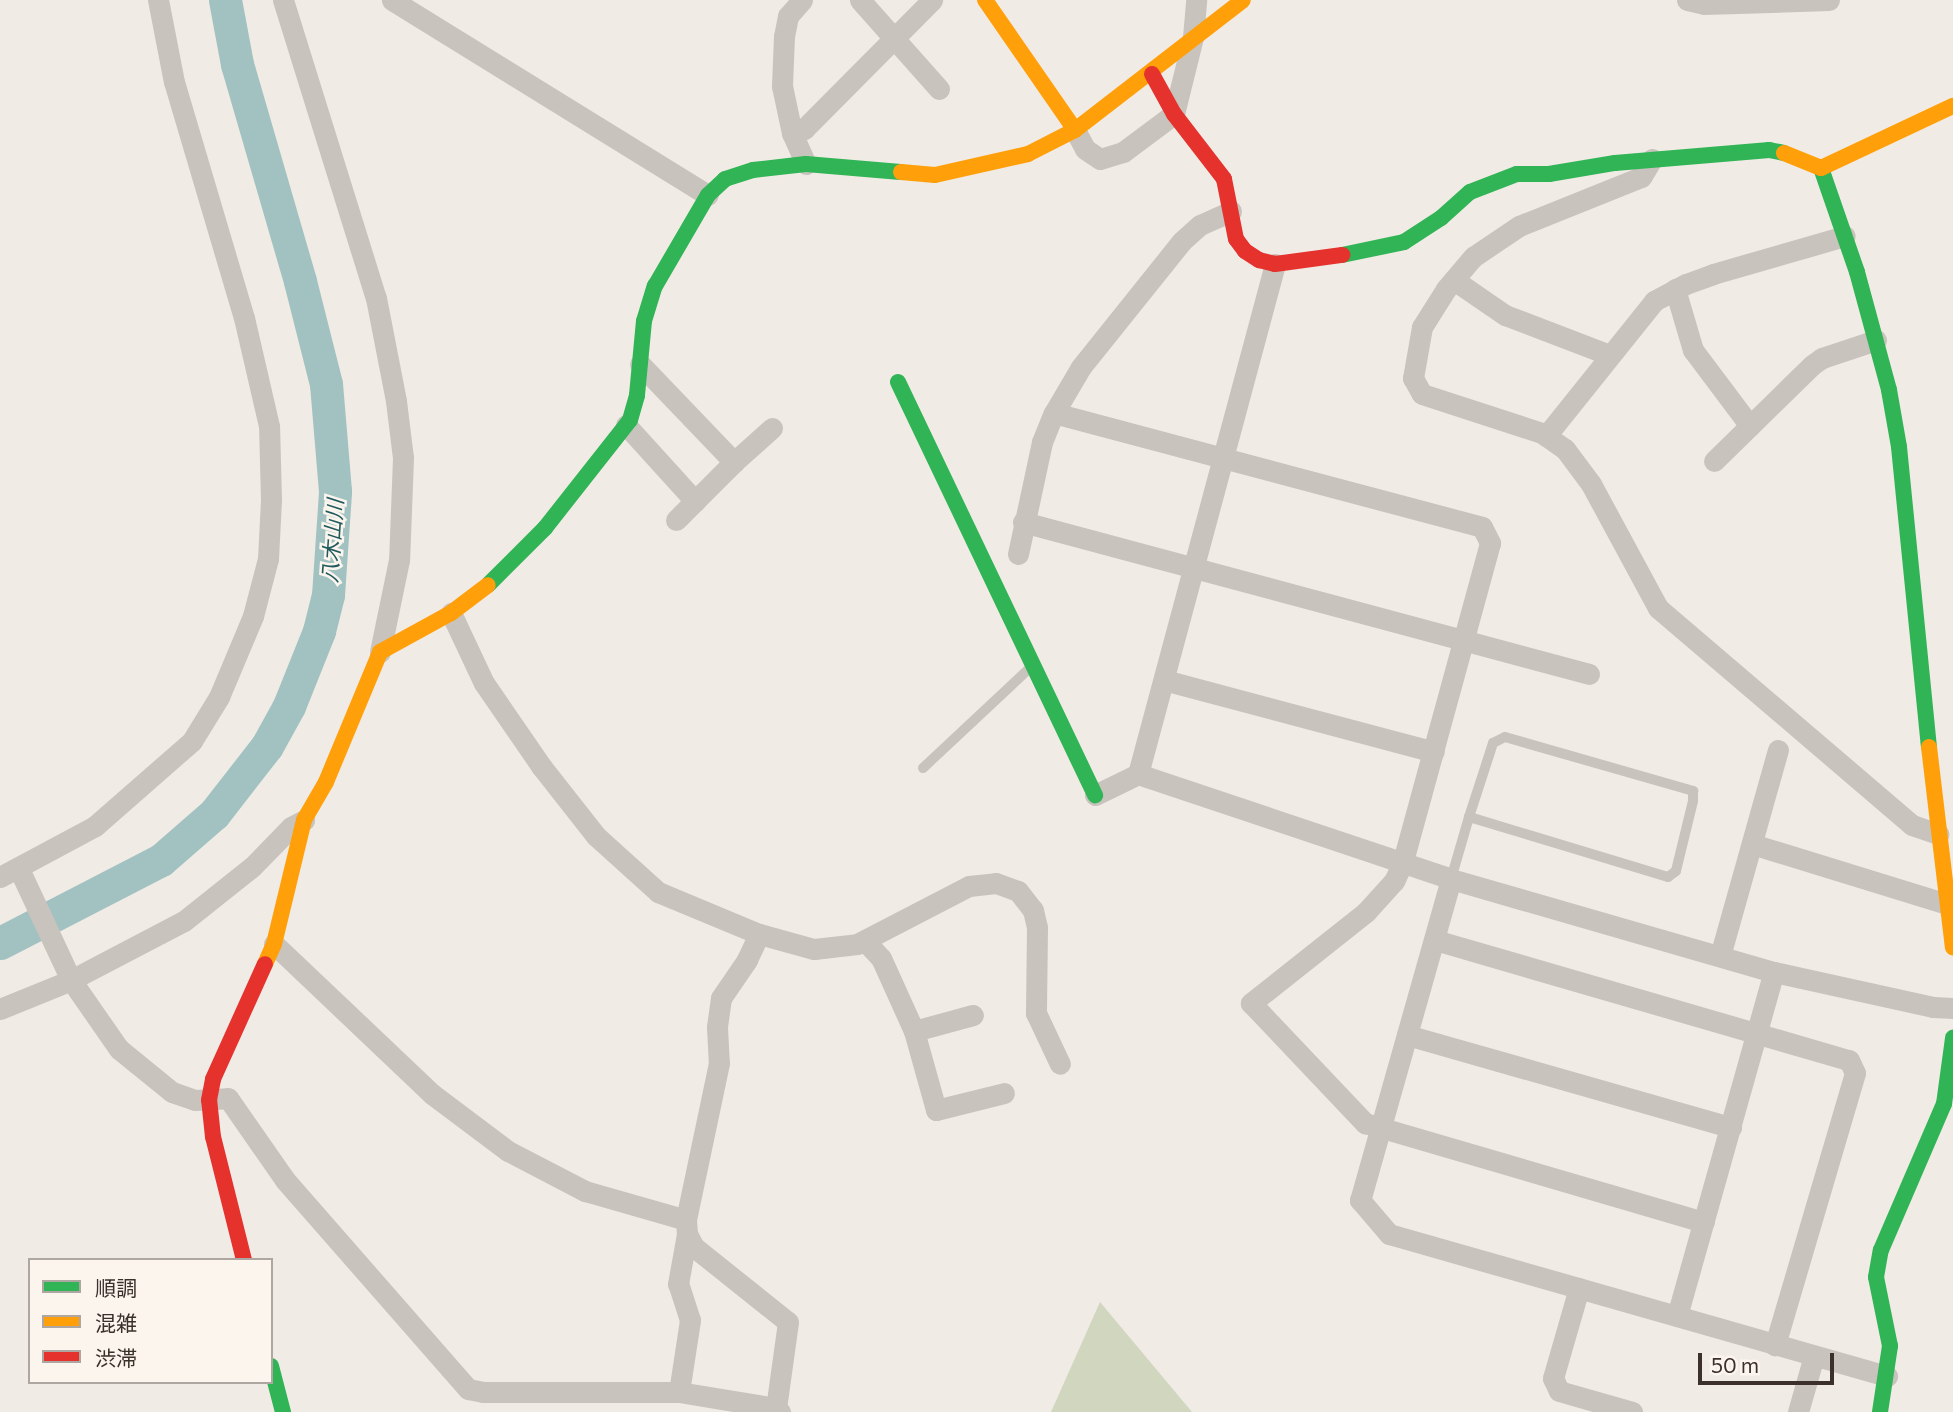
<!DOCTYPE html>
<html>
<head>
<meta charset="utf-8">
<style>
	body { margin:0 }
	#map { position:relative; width:1953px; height:1412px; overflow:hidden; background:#f0ebe5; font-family:Commissioner,"Noto Sans JP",sans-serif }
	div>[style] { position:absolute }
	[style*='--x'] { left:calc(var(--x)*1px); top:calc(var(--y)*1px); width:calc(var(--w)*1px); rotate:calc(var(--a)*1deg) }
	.green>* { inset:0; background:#d1d6bf }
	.river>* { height:33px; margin:-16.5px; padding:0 16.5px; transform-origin:16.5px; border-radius:16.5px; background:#a1c2c1 }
	.lane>* { height:10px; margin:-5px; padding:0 5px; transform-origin:5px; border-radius:5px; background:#c9c3be }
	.street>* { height:21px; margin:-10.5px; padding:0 10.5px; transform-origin:10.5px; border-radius:10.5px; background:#c9c3be }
	.fast>* { height:16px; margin:-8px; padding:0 8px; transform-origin:8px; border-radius:8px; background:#30b455 }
	.slow>* { height:16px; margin:-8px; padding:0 8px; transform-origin:8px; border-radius:8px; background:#ff9f0a }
	.jam>* { height:16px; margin:-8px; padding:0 8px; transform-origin:8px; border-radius:8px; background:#e5322d }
	span { translate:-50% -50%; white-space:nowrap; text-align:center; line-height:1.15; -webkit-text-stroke:5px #fbf5ee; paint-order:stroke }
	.water-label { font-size:21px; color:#1f5a5e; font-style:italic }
	.legend { position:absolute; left:28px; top:1258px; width:245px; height:126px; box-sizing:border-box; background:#fbf5ee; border:2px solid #aea6a0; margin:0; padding:9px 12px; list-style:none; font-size:21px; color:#3b302b }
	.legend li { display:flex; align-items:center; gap:14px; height:35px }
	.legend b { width:35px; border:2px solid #aea6a0 }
	.scale { position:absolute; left:1698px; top:1353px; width:136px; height:32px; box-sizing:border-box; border:4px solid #3b302b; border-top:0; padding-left:9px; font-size:21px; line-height:24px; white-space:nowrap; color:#3b302b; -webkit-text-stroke:5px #fbf5ee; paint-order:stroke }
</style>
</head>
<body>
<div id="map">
	<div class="green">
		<div style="clip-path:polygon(1100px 1302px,1192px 1412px,1051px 1412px)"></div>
	</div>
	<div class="river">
		<div style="--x:0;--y:943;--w:181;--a:-27.3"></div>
		<div style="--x:161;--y:860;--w:70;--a:-41"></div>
		<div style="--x:214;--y:814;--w:86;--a:-52.1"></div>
		<div style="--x:267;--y:746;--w:46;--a:-61.2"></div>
		<div style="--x:289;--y:706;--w:81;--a:-68.2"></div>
		<div style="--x:319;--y:631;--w:37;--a:-76"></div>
		<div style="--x:328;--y:595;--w:104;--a:-86.1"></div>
		<div style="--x:335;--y:491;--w:107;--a:-94.8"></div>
		<div style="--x:326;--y:384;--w:106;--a:-104.2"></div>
		<div style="--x:300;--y:281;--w:226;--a:-106.2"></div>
		<div style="--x:237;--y:64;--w:65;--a:-100.6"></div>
	</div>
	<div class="lane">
		<div style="--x:923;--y:768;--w:149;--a:-43.1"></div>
		<div style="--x:1451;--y:879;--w:65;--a:-73.8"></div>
		<div style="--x:1469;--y:817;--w:78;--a:-72"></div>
		<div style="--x:1493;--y:743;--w:13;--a:-27"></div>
		<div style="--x:1505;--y:737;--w:196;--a:16"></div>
		<div style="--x:1693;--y:791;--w:10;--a:90"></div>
		<div style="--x:1693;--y:801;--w:72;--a:103.7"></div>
		<div style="--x:1676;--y:871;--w:10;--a:143"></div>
		<div style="--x:1668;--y:877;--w:208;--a:-163.2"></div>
	</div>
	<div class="street">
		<div style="--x:283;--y:0;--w:312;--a:72.7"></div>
		<div style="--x:376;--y:298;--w:105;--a:79"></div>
		<div style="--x:396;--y:401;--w:57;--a:83"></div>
		<div style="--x:403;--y:458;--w:102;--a:92.2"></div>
		<div style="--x:399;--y:560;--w:94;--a:101.7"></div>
		<div style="--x:392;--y:0;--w:371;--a:31.7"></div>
		<div style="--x:802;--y:0;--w:21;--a:131"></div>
		<div style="--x:788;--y:16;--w:20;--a:101"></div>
		<div style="--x:784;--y:36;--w:50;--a:92.3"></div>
		<div style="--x:782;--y:86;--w:48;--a:78"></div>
		<div style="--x:792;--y:133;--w:34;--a:66"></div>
		<div style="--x:860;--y:0;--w:119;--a:48.4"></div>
		<div style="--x:1687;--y:0;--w:17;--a:13"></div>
		<div style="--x:1704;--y:4;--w:125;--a:-1.8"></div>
		<div style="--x:1075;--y:130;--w:21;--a:62"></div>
		<div style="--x:1085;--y:149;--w:18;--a:34"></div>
		<div style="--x:1100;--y:159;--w:24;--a:-17"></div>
		<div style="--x:1123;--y:152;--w:64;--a:-36.7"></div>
		<div style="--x:1174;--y:114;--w:79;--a:-76.1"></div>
		<div style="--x:1193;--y:37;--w:37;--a:-85"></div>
		<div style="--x:792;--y:133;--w:13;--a:-18"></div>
		<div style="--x:804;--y:129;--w:182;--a:-45.2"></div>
		<div style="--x:1652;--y:159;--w:21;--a:121"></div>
		<div style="--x:1641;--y:177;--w:131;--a:158.1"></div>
		<div style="--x:1519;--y:226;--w:55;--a:146"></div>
		<div style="--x:1473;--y:257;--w:42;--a:130.2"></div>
		<div style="--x:1446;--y:289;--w:45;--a:122.3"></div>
		<div style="--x:1422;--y:327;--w:52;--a:100"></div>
		<div style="--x:1413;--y:378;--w:18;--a:61"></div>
		<div style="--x:1422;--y:394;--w:126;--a:18"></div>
		<div style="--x:1542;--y:433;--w:28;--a:35"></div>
		<div style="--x:1565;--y:449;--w:44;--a:53.4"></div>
		<div style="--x:1591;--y:484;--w:141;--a:61.6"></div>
		<div style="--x:1658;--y:608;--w:334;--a:40.5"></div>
		<div style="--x:1912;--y:825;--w:28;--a:19"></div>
		<div style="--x:1454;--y:280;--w:62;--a:34.5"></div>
		<div style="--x:1505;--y:315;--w:112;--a:20.9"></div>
		<div style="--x:1675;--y:289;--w:64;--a:73.6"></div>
		<div style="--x:1693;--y:350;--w:95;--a:53.1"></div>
		<div style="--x:640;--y:364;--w:136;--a:46.2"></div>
		<div style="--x:734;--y:462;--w:82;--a:135"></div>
		<div style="--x:1054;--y:413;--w:443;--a:14.9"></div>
		<div style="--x:1482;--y:527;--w:18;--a:63"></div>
		<div style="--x:1490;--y:543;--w:331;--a:105.3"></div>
		<div style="--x:1403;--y:862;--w:21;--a:115"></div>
		<div style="--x:1394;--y:881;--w:42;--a:132.1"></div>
		<div style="--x:1366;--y:912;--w:147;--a:141.6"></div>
		<div style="--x:1251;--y:1003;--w:166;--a:46.5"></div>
		<div style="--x:1365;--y:1123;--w:353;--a:16.3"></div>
		<div style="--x:626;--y:425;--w:103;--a:47.8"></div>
		<div style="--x:1546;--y:436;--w:173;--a:-51.3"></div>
		<div style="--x:1654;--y:301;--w:36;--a:-28"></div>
		<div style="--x:1686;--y:284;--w:29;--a:-20"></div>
		<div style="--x:1713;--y:274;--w:137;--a:-16.1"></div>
		<div style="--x:1714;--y:461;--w:137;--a:-44.4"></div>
		<div style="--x:1812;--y:365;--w:12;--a:-35"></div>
		<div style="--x:1822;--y:358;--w:57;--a:-18.4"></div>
		<div style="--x:734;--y:462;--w:51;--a:-41.8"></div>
		<div style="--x:1023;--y:522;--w:586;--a:15.03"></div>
		<div style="--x:1018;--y:554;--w:115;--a:-77.9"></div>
		<div style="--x:1042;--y:442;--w:31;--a:-68"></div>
		<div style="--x:1054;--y:413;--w:53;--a:-59.6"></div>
		<div style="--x:1081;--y:367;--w:161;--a:-51.3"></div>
		<div style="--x:1182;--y:241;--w:24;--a:-42"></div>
		<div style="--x:1200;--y:225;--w:34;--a:-24"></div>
		<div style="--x:451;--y:613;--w:77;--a:64.8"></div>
		<div style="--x:484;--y:683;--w:101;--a:55.5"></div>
		<div style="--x:541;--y:766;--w:89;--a:51.8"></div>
		<div style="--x:596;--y:836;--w:84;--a:42.1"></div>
		<div style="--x:658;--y:892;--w:109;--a:22.6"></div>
		<div style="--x:759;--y:934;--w:57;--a:15.3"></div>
		<div style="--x:814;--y:949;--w:43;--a:-6.6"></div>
		<div style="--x:857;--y:944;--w:126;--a:-27.4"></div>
		<div style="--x:969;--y:886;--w:27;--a:-6"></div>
		<div style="--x:996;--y:883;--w:23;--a:20"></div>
		<div style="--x:1018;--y:891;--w:24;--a:52"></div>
		<div style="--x:1033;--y:910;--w:18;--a:77"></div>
		<div style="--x:1037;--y:928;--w:85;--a:90.7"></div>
		<div style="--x:1036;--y:1013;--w:56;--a:64.8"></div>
		<div style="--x:1164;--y:680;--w:279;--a:14.9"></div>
		<div style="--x:1138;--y:774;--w:528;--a:-74.96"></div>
		<div style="--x:1095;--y:795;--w:48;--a:-26"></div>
		<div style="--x:1138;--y:774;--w:330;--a:18.5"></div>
		<div style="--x:1451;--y:879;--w:336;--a:16.1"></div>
		<div style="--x:1774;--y:972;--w:163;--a:12.4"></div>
		<div style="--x:1933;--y:1007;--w:20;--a:3"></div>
		<div style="--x:1752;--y:844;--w:204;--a:17.1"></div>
		<div style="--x:19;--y:869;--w:123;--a:64.9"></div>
		<div style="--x:71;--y:980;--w:84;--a:55.2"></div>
		<div style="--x:119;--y:1049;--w:68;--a:39.1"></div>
		<div style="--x:172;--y:1092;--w:24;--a:19"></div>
		<div style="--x:195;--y:1100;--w:33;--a:-3"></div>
		<div style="--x:228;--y:1098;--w:100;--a:55.2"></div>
		<div style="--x:285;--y:1180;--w:278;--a:48.8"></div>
		<div style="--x:468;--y:1389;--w:15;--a:11"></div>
		<div style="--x:483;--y:1392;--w:196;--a:0"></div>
		<div style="--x:679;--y:1392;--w:98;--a:9.4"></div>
		<div style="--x:776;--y:1408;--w:6;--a:45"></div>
		<div style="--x:0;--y:877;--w:108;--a:-28.2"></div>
		<div style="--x:95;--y:826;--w:129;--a:-41.2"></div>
		<div style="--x:192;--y:741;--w:52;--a:-58.5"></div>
		<div style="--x:219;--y:697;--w:88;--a:-67.2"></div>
		<div style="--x:253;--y:616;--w:59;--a:-75.3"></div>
		<div style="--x:268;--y:559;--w:59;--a:-87.1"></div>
		<div style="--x:271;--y:500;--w:74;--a:-91.5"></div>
		<div style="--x:269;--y:426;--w:111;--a:-103"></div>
		<div style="--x:244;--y:318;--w:246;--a:-106.5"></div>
		<div style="--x:174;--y:82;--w:84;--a:-101"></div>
		<div style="--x:1451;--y:879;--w:334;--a:105.8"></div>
		<div style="--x:1360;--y:1200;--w:45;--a:49.5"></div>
		<div style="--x:1389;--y:1234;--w:518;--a:15.92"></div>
		<div style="--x:759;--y:934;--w:29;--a:115"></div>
		<div style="--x:747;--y:960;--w:46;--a:124.4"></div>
		<div style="--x:721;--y:998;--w:29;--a:98"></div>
		<div style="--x:717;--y:1027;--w:36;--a:87"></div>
		<div style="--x:719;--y:1063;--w:160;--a:101.9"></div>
		<div style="--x:686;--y:1220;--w:14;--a:86"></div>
		<div style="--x:687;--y:1234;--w:15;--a:62"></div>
		<div style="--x:694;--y:1247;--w:120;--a:38.6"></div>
		<div style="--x:788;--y:1322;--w:87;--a:97.9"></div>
		<div style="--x:1435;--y:940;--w:431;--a:16.2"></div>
		<div style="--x:1849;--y:1060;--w:14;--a:65"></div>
		<div style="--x:1855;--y:1073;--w:284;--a:106.4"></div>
		<div style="--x:865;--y:941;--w:23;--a:47"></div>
		<div style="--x:881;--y:958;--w:80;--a:65.7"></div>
		<div style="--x:914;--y:1031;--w:82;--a:74.4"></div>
		<div style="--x:936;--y:1110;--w:70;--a:-14"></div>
		<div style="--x:274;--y:944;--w:218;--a:43.5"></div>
		<div style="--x:432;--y:1094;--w:95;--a:36.9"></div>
		<div style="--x:508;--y:1151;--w:87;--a:27.5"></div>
		<div style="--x:585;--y:1191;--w:105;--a:16"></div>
		<div style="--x:1720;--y:956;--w:214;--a:-74.3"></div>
		<div style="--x:0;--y:1009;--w:77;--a:-22.2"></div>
		<div style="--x:71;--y:980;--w:127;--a:-27.6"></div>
		<div style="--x:184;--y:921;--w:87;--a:-38.5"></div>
		<div style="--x:252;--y:867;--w:56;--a:-45.7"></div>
		<div style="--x:291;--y:827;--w:15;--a:-28"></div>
		<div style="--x:914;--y:1031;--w:61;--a:-15.2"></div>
		<div style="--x:1407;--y:1035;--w:337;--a:15.9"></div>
		<div style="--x:1579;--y:1288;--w:94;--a:106.1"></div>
		<div style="--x:1553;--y:1378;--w:14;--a:65"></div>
		<div style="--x:1559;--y:1391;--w:76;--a:16"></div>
		<div style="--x:1677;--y:1316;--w:357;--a:-74.3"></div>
		<div style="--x:679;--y:1392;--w:73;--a:-81.3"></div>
		<div style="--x:690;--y:1320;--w:38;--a:-108"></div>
		<div style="--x:678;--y:1284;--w:51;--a:-79.8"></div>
		<div style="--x:1798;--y:1412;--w:58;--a:-74.1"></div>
	</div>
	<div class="fast">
		<div style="--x:1821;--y:168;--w:110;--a:70.9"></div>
		<div style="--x:1857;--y:272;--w:122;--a:74.8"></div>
		<div style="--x:1889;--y:390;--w:58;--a:80"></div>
		<div style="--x:1899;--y:447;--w:301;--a:84.3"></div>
		<div style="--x:1342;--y:255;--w:63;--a:-11.8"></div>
		<div style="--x:1404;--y:242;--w:44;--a:-33"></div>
		<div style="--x:1441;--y:218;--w:39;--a:-42"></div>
		<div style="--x:1470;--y:192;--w:50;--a:-21"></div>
		<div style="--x:1517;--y:174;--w:32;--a:0"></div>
		<div style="--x:1549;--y:174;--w:67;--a:-9.5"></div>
		<div style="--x:1615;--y:163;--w:155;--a:-4.8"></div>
		<div style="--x:1769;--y:150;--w:15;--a:11"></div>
		<div style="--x:898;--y:382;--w:458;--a:64.5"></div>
		<div style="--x:488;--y:585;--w:81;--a:-45"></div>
		<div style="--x:545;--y:528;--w:137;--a:-51.8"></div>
		<div style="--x:630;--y:420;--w:26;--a:-74"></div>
		<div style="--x:637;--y:395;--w:74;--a:-84.6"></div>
		<div style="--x:644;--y:321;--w:37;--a:-73"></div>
		<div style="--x:655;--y:286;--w:105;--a:-59.8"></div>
		<div style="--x:708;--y:195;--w:23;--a:-43"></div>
		<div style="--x:725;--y:179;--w:29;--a:-18"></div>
		<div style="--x:753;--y:170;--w:53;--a:-6.5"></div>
		<div style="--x:806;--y:164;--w:95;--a:4.8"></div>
		<div style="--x:271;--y:1366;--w:48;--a:75.4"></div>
		<div style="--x:1880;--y:1412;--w:67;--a:-81.4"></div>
		<div style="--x:1890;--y:1346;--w:70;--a:-101.5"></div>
		<div style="--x:1876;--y:1277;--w:27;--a:-80"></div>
		<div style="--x:1881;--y:1250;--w:159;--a:-66.7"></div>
		<div style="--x:1944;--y:1104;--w:67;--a:-82.2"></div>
	</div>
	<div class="slow">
		<div style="--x:985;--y:0;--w:158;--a:55.3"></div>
		<div style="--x:1784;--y:153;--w:40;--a:22"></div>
		<div style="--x:1821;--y:168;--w:146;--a:-25.2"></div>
		<div style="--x:901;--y:172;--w:34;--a:5"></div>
		<div style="--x:935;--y:175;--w:95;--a:-12.7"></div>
		<div style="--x:1028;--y:154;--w:53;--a:-27.1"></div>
		<div style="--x:1075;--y:130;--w:212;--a:-37.7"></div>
		<div style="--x:1929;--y:747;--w:202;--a:83.2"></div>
		<div style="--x:265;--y:964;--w:22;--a:-66"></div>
		<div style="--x:274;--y:944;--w:128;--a:-76.4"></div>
		<div style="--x:304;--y:820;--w:44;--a:-59.9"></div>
		<div style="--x:326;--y:782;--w:141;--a:-67.4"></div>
		<div style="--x:380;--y:652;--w:81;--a:-28.8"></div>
		<div style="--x:451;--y:613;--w:46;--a:-37.1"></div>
	</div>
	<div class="jam">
		<div style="--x:1152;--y:74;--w:46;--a:61.2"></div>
		<div style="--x:1174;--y:114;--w:82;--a:52.4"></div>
		<div style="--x:1224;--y:179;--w:61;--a:78.7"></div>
		<div style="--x:1236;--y:239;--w:15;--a:53"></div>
		<div style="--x:1245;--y:251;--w:17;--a:33"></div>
		<div style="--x:1259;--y:260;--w:16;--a:14"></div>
		<div style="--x:1275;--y:264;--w:68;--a:-7.7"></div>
		<div style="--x:244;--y:1260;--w:127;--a:-104.1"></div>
		<div style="--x:213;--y:1137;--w:37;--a:-96"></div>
		<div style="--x:209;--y:1100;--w:21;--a:-79"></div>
		<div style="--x:213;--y:1079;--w:126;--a:-65.7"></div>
	</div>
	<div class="water-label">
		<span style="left:332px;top:541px;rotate:-86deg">八木山川</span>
	</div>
	<ul class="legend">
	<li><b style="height:9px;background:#30b455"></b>順調</li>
	<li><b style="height:9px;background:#ff9f0a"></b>混雑</li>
	<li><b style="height:9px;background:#e5322d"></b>渋滞</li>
	</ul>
	<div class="scale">50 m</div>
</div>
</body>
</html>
